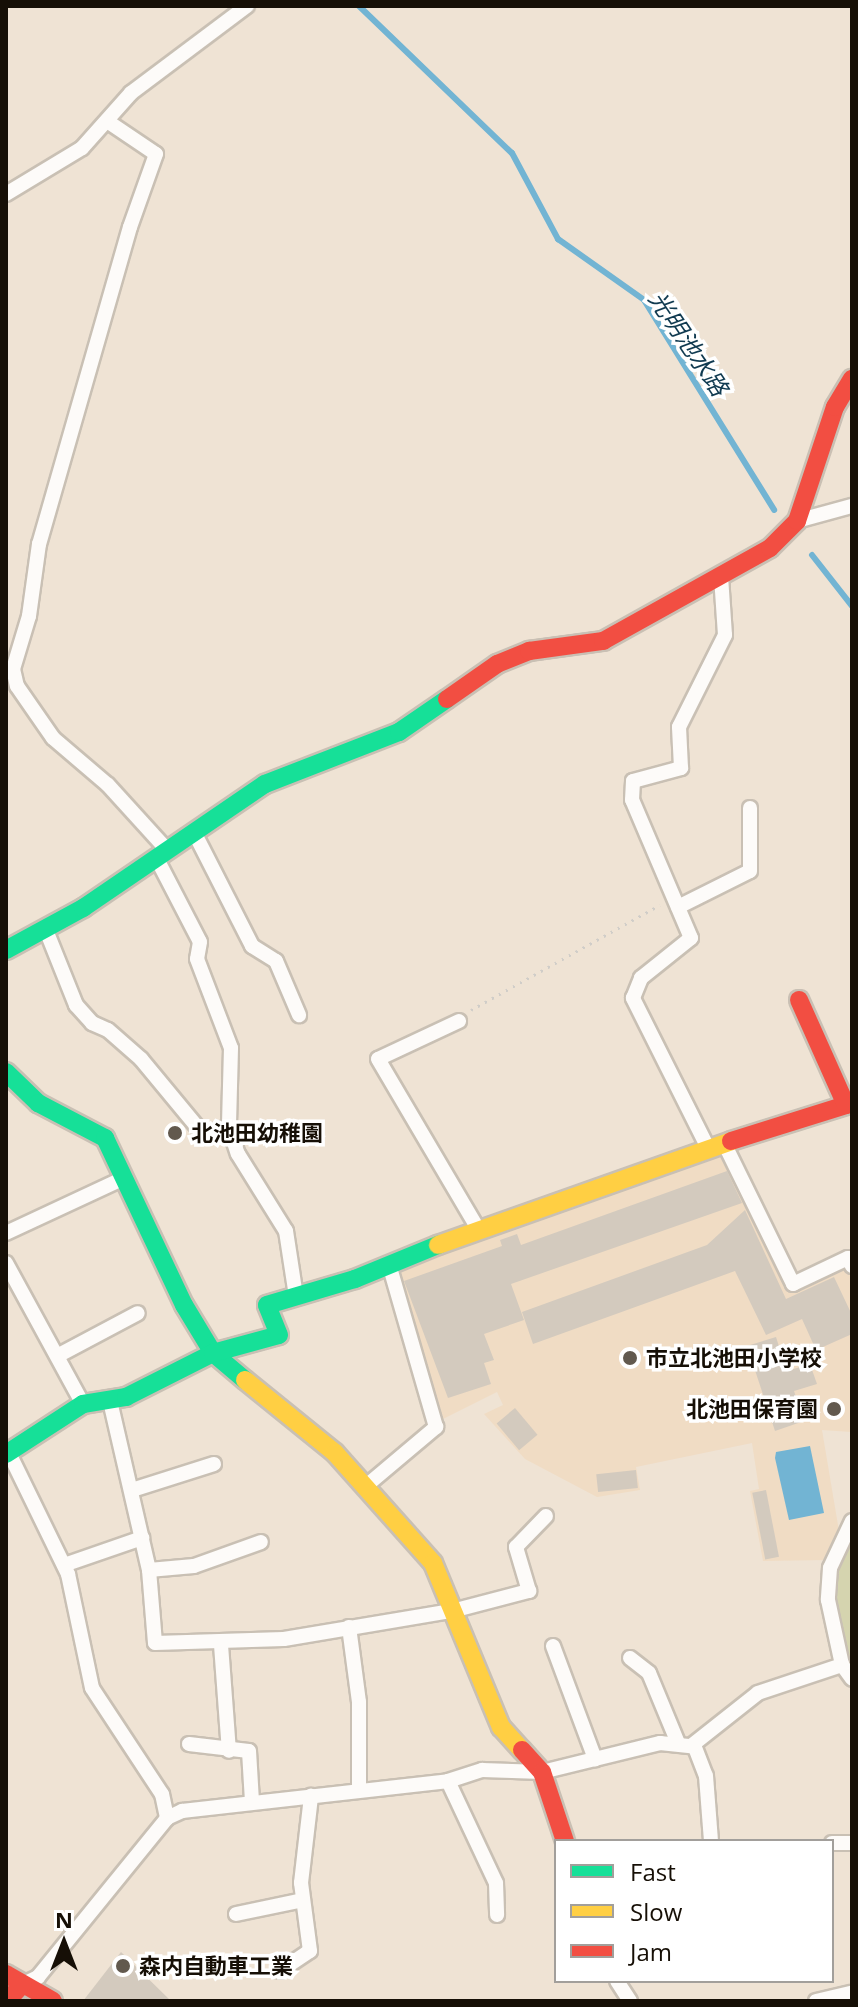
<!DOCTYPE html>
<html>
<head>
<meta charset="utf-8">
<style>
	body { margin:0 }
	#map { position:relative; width:858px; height:2007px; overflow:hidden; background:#efe3d4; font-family:"Open Sans","Noto Sans JP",sans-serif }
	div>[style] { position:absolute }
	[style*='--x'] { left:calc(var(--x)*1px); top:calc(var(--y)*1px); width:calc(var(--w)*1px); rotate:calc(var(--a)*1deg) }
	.built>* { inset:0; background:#f0dcc4 }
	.green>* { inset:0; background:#d5d4af }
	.water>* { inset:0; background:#72b4d3 }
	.stream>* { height:6px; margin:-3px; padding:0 3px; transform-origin:3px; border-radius:3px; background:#72b4d3 }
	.building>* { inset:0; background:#d3cabe; transform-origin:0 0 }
	.path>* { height:3px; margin-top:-1.5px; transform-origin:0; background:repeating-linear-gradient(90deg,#d0cdc8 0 2px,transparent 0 8px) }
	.roads { filter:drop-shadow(2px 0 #c9c0b4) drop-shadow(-2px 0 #c9c0b4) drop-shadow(0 2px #c9c0b4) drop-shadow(0 -2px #c9c0b4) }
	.street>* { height:14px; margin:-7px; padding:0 7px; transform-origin:7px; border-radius:7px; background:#fdfbf9 }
	.fast>* { height:18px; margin:-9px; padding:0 9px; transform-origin:9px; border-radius:9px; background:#16e098 }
	.slow>* { height:18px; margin:-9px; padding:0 9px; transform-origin:9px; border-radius:9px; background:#ffcf43 }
	.jam>* { height:18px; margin:-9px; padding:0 9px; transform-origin:9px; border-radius:9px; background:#f24e42 }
	.dots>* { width:22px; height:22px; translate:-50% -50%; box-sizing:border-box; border:4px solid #fff; border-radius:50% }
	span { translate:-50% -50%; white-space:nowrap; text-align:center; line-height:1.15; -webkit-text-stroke:7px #fff; paint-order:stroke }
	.poi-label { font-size:22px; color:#160f06; font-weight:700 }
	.left { translate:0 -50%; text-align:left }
	.right { translate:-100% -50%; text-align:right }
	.water-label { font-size:24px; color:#103a50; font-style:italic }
	.frame { position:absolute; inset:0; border:8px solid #160f06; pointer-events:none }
	.legend { position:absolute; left:554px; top:1839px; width:280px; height:144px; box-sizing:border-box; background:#fff; border:2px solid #a29f9b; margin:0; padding:10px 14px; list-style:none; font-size:24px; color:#160f06 }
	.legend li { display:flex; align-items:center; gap:16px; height:40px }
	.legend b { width:40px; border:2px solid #a29f9b }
	.north { position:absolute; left:24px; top:1903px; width:80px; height:80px; -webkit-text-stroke:6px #fff; paint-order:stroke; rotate:0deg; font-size:22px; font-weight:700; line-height:32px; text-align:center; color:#160f06 }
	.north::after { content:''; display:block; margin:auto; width:28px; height:36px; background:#160f06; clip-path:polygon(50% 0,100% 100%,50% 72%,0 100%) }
</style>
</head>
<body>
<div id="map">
	<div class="built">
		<div style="clip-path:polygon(712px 1153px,726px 1157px,791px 1291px,843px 1267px,852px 1274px,852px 1432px,822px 1430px,839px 1531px,827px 1560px,763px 1561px,750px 1491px,759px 1489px,752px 1443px,636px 1467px,640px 1490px,597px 1497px,525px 1459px,484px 1414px,503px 1405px,497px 1392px,443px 1419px,396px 1274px,397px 1264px)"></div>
	</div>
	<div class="green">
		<div style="clip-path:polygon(852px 1540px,852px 1667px,834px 1591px,837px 1566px)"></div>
	</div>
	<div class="water">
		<div style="clip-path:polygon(810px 1446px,824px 1513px,789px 1520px,775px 1458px,776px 1452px)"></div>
	</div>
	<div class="stream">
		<div style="--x:359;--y:6;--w:212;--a:43.9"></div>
		<div style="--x:512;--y:153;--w:98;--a:61.9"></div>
		<div style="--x:558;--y:239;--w:105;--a:35.3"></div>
		<div style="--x:644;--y:300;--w:247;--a:58.2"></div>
		<div style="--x:812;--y:555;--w:65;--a:51.9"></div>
	</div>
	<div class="building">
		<div style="clip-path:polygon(727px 1171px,742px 1203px,511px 1284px,524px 1320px,484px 1334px,494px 1360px,484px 1363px,491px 1384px,448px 1398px,404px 1281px,502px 1246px,500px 1240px,517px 1234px,521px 1245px)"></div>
		<div style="clip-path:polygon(745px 1210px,786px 1299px,834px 1277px,852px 1315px,852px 1334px,816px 1350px,802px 1319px,766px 1335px,735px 1271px,533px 1344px,522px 1312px,707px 1245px)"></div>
		<div style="clip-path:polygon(776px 1337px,787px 1371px,810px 1364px,817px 1384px,794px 1391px,804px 1421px,775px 1431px,747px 1346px)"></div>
		<div style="left:515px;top:1408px;width:35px;height:24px;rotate:50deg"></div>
		<div style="left:636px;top:1470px;width:18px;height:40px;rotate:84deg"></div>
		<div style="left:766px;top:1490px;width:68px;height:14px;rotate:79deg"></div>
		<div style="clip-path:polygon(121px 1952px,171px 2001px,83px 2001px)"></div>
	</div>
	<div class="path">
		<div style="--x:471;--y:1010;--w:216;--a:-29.1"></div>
	</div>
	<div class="roads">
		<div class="street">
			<div style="--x:107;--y:121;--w:59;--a:34"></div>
			<div style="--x:156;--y:154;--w:77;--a:109.6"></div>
			<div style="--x:130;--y:227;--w:330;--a:106"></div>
			<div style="--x:39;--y:544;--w:73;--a:97.9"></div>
			<div style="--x:29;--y:616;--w:55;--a:106.8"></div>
			<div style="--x:13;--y:669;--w:17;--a:77"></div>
			<div style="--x:17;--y:686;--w:63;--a:55.3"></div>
			<div style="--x:53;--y:738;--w:72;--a:40.5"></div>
			<div style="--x:108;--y:785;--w:89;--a:47.7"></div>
			<div style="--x:6;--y:194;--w:89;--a:-31.2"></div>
			<div style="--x:82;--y:148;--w:74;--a:-48.3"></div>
			<div style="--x:131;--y:93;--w:145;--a:-36.9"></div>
			<div style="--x:797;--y:521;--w:57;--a:-15.3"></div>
			<div style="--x:194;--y:832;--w:128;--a:63"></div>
			<div style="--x:252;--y:946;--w:28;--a:32"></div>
			<div style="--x:276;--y:961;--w:59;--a:66.9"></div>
			<div style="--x:157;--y:859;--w:93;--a:62.6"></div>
			<div style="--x:200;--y:942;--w:17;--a:100"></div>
			<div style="--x:197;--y:959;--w:95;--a:69.1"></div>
			<div style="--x:231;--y:1048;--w:79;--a:91.5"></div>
			<div style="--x:229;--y:1127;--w:28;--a:72"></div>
			<div style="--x:238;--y:1154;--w:91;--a:58.1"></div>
			<div style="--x:286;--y:1231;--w:66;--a:81.3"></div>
			<div style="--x:678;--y:907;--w:80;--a:-26.6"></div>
			<div style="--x:750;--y:871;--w:63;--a:-90"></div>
			<div style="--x:46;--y:930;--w:81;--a:68.2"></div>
			<div style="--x:76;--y:1005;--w:24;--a:48"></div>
			<div style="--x:92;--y:1023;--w:17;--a:24"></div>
			<div style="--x:108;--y:1030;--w:44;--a:41.3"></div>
			<div style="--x:141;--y:1059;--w:97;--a:50.4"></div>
			<div style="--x:203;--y:1134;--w:27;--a:-15"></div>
			<div style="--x:459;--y:1021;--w:89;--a:154.9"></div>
			<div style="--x:378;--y:1059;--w:197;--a:59.5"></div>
			<div style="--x:724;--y:1143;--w:157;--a:63.9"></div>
			<div style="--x:793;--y:1284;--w:61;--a:-25.3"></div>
			<div style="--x:848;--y:1258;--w:9;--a:63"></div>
			<div style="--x:708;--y:1148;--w:168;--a:-116.6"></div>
			<div style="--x:633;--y:998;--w:22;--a:-68"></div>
			<div style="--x:641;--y:978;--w:64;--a:-38.7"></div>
			<div style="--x:691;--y:938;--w:150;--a:-113.1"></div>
			<div style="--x:632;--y:800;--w:19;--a:-87"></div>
			<div style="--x:633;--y:781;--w:50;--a:-15.2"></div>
			<div style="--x:681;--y:768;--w:41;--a:-92.8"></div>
			<div style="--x:679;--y:727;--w:103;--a:-63.4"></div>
			<div style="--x:725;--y:635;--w:59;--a:-93.9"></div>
			<div style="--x:6;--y:1233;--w:130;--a:-25"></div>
			<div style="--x:6;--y:1263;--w:161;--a:61.4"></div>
			<div style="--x:59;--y:1355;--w:89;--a:-28"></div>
			<div style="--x:110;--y:1401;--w:173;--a:77"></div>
			<div style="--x:149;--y:1570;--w:73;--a:85.3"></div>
			<div style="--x:155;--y:1643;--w:129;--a:-1.8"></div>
			<div style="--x:284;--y:1639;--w:170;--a:-9.5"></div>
			<div style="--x:452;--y:1611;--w:80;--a:-14.6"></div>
			<div style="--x:529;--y:1591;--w:46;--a:-106.5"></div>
			<div style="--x:516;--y:1547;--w:43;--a:-45.9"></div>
			<div style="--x:9;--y:1453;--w:135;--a:64"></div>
			<div style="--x:68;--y:1574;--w:116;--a:78.1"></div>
			<div style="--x:92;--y:1688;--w:127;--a:56.6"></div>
			<div style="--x:162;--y:1794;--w:25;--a:78"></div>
			<div style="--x:366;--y:1486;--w:92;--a:-40.1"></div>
			<div style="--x:436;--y:1427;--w:170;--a:-106.1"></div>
			<div style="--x:132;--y:1490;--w:86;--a:-17.6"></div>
			<div style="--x:852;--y:1521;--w:52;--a:115.1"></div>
			<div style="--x:830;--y:1568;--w:32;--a:94"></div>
			<div style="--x:828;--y:1600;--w:66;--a:77.8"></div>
			<div style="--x:842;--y:1665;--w:17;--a:54"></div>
			<div style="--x:64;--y:1565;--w:83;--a:-19.1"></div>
			<div style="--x:149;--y:1570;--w:45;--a:-5.1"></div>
			<div style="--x:194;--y:1566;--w:71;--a:-19.7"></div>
			<div style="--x:349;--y:1627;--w:76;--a:82.4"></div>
			<div style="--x:359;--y:1702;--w:87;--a:90"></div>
			<div style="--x:221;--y:1645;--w:106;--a:85.7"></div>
			<div style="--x:553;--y:1646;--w:121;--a:69.6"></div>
			<div style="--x:630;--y:1658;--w:24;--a:38"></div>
			<div style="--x:649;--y:1673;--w:76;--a:67.5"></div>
			<div style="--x:189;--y:1744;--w:60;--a:6.7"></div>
			<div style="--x:249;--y:1751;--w:50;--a:86.6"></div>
			<div style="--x:694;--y:1745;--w:33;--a:69"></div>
			<div style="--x:706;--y:1776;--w:65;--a:85.6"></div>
			<div style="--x:448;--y:1781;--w:113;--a:64.8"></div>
			<div style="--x:496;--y:1883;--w:32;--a:88"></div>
			<div style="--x:832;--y:1843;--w:20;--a:0"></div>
			<div style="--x:236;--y:1914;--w:68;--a:-11.8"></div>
			<div style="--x:280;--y:1971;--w:36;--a:-34"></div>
			<div style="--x:310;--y:1951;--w:69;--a:-97.5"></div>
			<div style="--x:301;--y:1883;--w:88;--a:-83.4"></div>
			<div style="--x:617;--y:1981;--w:24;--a:57"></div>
			<div style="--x:23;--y:1984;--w:17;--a:-25"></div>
			<div style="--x:38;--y:1977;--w:205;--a:-50.9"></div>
			<div style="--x:167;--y:1818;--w:17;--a:-25"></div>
			<div style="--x:182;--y:1811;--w:268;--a:-6.4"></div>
			<div style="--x:448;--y:1781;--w:36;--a:-18"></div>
			<div style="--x:482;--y:1770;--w:60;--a:1.9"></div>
			<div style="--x:542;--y:1772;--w:122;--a:-13.8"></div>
			<div style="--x:660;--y:1743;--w:31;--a:6"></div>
			<div style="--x:691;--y:1746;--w:85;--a:-38.3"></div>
			<div style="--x:758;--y:1693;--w:89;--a:-18.4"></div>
			<div style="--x:816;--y:2001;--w:37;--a:-13"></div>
		</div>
		<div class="fast">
			<div style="--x:6;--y:950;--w:88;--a:-28.6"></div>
			<div style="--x:83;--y:908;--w:220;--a:-34.3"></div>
			<div style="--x:265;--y:784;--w:144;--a:-21.2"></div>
			<div style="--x:399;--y:732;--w:58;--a:-34.5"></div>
			<div style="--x:6;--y:1072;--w:45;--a:44.1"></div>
			<div style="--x:38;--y:1103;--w:76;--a:27.6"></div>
			<div style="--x:105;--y:1138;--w:185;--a:64.7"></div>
			<div style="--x:184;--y:1305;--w:56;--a:58.9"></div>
			<div style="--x:213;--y:1353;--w:42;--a:40.2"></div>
			<div style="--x:6;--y:1454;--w:92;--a:-33"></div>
			<div style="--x:83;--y:1404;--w:44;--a:-9.2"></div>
			<div style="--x:126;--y:1397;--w:97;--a:-26.8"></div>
			<div style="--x:213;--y:1353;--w:68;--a:-15.3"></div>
			<div style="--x:279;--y:1335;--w:32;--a:-112"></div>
			<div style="--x:267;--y:1305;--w:92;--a:-16.5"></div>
			<div style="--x:355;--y:1279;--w:90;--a:-22.3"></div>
		</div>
		<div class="slow">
			<div style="--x:438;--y:1245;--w:311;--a:-19.5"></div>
			<div style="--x:245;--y:1380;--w:116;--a:39"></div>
			<div style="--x:335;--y:1453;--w:147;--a:48.3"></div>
			<div style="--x:433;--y:1563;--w:178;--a:67.5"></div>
			<div style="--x:501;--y:1727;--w:31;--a:48"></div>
		</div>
		<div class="jam">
			<div style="--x:447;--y:699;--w:61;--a:-35"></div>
			<div style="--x:497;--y:664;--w:35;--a:-22"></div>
			<div style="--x:529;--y:651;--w:75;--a:-7.7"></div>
			<div style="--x:603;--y:641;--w:191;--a:-29.1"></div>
			<div style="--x:770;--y:548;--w:38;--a:-45"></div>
			<div style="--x:797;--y:521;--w:120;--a:-71.6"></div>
			<div style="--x:835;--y:407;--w:33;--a:-59"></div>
			<div style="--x:731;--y:1141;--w:121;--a:-17.4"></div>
			<div style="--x:846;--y:1105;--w:115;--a:-114.1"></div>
			<div style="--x:522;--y:1750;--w:30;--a:48"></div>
			<div style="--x:542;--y:1772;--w:73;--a:71.6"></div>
			<div style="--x:6;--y:1974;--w:54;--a:29.9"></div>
			<div style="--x:7;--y:2001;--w:23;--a:-47"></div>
		</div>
	</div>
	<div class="dots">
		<div style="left:175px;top:1133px;background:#62594e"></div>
		<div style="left:630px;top:1358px;background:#62594e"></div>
		<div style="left:834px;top:1409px;background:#62594e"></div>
		<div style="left:123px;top:1966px;background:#62594e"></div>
	</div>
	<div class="poi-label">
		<span class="left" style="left:191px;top:1133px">北池田幼稚園</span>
		<span class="left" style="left:646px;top:1358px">市立北池田小学校</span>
		<span class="right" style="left:818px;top:1409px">北池田保育園</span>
		<span class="left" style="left:139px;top:1966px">森内自動車工業</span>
	</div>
	<div class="water-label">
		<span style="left:689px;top:343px;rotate:56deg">光明池水路</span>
	</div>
	<div class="frame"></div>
	<ul class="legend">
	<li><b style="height:10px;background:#16e098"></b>Fast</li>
	<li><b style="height:10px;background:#ffcf43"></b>Slow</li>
	<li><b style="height:10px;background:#f24e42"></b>Jam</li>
	</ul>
	<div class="north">N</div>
</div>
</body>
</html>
